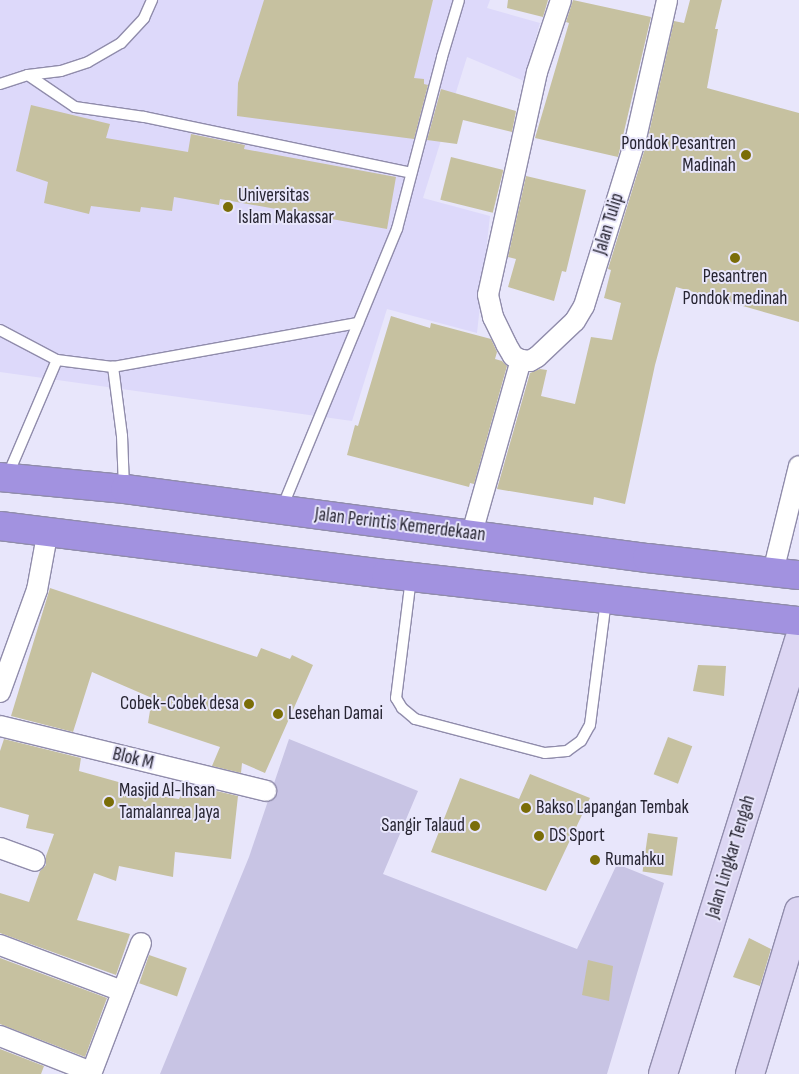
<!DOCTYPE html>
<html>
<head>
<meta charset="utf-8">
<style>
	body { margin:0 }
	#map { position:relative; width:799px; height:1074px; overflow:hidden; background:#e8e6fb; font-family:"Sofia Sans Condensed",sans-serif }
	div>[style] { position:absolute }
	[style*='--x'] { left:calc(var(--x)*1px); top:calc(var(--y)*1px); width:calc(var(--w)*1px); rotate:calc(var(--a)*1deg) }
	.built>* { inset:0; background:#ddd9fa }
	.green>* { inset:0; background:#c8c4e4 }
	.building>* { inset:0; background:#c6c1a0; transform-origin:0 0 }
	.roads { filter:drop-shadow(1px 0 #908cab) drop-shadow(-1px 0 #908cab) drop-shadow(0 1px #908cab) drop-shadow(0 -1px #908cab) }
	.service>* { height:10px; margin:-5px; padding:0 5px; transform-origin:5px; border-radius:5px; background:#fff }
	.minor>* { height:20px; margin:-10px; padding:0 10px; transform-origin:10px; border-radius:10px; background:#fff }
	.secondary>* { height:28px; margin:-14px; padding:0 14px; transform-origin:14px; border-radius:14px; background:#dcd6f3 }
	.trunk>* { height:28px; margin:-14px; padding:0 14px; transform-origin:14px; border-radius:14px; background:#a292e0 }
	.dots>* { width:14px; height:14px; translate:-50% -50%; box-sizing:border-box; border:2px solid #e8e6fb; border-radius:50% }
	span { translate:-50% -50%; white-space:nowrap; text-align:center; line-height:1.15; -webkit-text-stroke:4px #e8e6fb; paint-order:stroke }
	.poi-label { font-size:19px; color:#262431 }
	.right { translate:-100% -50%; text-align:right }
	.left { translate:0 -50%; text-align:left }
	.street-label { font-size:19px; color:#262431 }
</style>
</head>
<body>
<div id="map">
	<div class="built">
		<div style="clip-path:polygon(0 0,490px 0,487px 8px,540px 23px,524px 81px,467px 57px,423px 198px,490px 216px,477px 333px,387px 309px,352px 421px,0 372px)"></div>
	</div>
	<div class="green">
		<div style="clip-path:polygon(289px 739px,418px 791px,383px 874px,577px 949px,617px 864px,664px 883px,607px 1074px,160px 1074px,249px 857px)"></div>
	</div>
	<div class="building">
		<div style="clip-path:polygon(264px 0,433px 0,414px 78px,424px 79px,424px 84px,428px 85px,414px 139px,237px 116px,238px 83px)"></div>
		<div style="clip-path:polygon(508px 0,548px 0,543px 17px,507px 8px)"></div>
		<div style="clip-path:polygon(573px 0,651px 17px,618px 157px,535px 138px,569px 23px,566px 22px)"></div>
		<div style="clip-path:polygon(690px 0,722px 0,715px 29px,718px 29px,707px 88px,799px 113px,799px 322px,676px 287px,655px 365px,625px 504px,594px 497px,593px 505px,497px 489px,530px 373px,540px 369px,547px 370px,541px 396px,575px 404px,591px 337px,612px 340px,621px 303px,604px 298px,611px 270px,608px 269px,647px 142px,674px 21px,684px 23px)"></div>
		<div style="clip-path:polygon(441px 89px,516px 111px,512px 132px,463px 120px,457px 144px,427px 140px)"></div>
		<div style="clip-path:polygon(31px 105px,110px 124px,106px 138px,188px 152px,191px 134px,245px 145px,244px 149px,396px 177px,387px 229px,220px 199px,219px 205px,174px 197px,172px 211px,141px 207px,140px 212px,91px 206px,89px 214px,44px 203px,48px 182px,16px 171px)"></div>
		<div style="left:451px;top:157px;width:54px;height:44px;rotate:14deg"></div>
		<div style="clip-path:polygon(526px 176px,586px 190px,566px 272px,562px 271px,554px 301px,508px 287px,516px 259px,508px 257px)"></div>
		<div style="clip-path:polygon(391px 316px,430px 328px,431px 323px,491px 339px,497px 352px,495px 359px,502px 361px,507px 366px,474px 484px,470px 483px,469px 487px,347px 455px,355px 425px,358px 426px)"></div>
		<div style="clip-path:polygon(50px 588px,257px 657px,261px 648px,290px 659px,292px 655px,313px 665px,265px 773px,242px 763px,241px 773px,212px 766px,220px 747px,148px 723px,152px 698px,92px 672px,73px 732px,11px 716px)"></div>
		<div style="clip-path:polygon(698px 665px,726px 666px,724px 696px,693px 691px)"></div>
		<div style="left:668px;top:737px;width:26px;height:40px;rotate:21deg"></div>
		<div style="clip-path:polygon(4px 739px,81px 758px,79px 771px,140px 788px,138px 793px,179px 799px,186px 784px,238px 796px,231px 859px,175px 852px,173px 877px,119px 866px,116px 881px,94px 873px,77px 920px,130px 934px,116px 975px,0 933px,0 893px,29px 902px,40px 871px,46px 865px,46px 856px,54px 834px,26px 828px,29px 815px,0 807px,0 751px)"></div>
		<div style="clip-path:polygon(530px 774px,590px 798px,546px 891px,431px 852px,460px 778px,519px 799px)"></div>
		<div style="left:648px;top:833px;width:30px;height:39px;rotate:8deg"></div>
		<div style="clip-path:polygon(749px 938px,771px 949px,760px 986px,733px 977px)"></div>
		<div style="left:149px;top:955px;width:40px;height:30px;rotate:19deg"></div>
		<div style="clip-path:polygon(0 958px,107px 998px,85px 1057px,0 1024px)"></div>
		<div style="clip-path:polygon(588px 960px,613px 966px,609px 1001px,582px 995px)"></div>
		<div style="clip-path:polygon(0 1049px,44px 1066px,41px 1074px,0 1074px)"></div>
	</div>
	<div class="roads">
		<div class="service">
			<div style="--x:28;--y:75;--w:57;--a:34.2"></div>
			<div style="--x:75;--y:107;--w:70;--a:8.2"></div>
			<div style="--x:144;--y:117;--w:273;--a:11.8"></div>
			<div style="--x:0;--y:84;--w:29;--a:-18"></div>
			<div style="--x:28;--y:75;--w:33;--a:-7"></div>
			<div style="--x:61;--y:71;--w:28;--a:-18"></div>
			<div style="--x:88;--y:62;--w:38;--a:-30"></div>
			<div style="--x:121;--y:43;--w:34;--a:-47"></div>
			<div style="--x:144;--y:18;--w:20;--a:-66"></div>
			<div style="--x:0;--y:330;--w:64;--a:27.8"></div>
			<div style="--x:7;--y:477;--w:127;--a:-66.9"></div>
			<div style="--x:57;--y:360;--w:56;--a:7.1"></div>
			<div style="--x:124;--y:488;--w:52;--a:-92.2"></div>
			<div style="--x:122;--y:436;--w:70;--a:-97.4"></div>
			<div style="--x:113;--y:367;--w:249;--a:-10.2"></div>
			<div style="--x:282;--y:508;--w:302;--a:-67.6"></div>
			<div style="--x:397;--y:229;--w:178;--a:-75.3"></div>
			<div style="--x:442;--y:57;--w:59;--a:-73.4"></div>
			<div style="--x:411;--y:578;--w:121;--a:97.1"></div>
			<div style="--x:396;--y:698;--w:12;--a:59"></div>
			<div style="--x:402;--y:708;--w:17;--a:40"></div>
			<div style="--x:415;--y:719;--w:134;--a:14.7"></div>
			<div style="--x:545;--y:753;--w:22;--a:-5"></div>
			<div style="--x:567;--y:751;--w:17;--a:-36"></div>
			<div style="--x:581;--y:741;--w:18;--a:-61"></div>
			<div style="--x:590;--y:725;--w:126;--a:-82.7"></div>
		</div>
		<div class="minor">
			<div style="--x:561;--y:0;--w:76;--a:108.4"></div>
			<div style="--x:537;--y:72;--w:228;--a:102.4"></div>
			<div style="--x:488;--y:295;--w:23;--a:77"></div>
			<div style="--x:493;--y:317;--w:30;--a:64"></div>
			<div style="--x:506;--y:344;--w:14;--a:60"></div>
			<div style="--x:513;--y:356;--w:9;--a:27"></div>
			<div style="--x:521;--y:360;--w:9;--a:6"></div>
			<div style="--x:530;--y:361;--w:8;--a:-30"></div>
			<div style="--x:537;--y:357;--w:52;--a:-43.5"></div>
			<div style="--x:575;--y:321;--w:17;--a:-59"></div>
			<div style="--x:584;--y:306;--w:176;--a:-72.8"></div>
			<div style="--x:636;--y:138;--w:141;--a:-77.3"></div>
			<div style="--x:472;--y:533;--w:180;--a:-74.2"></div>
			<div style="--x:773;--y:572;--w:109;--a:-76.2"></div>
			<div style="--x:0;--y:692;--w:109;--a:-70.1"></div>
			<div style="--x:37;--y:590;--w:61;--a:-79.6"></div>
			<div style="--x:0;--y:726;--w:274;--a:13.7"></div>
			<div style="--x:0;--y:848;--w:37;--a:20"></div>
			<div style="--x:0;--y:945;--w:130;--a:20.7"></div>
			<div style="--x:0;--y:1036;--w:98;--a:21.6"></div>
			<div style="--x:91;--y:1074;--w:140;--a:-69.1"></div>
		</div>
		<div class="secondary">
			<div style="--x:663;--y:1074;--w:455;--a:-72.6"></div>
			<div style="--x:750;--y:1074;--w:170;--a:-73.3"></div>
		</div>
		<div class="trunk">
			<div style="--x:0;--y:477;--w:126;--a:5.5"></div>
			<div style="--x:125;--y:489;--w:527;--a:7.53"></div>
			<div style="--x:647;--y:558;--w:153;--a:6.4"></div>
			<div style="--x:0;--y:526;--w:389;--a:7.1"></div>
			<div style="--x:386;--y:574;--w:416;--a:6.5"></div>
		</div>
	</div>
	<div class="dots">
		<div style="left:746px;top:155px;background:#7a6d08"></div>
		<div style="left:228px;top:207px;background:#7a6d08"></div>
		<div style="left:735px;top:258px;background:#7a6d08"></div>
		<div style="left:249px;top:704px;background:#7a6d08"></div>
		<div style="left:278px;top:714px;background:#7a6d08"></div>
		<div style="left:109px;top:802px;background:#7a6d08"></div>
		<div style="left:526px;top:808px;background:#7a6d08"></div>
		<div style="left:475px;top:826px;background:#7a6d08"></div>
		<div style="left:539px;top:836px;background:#7a6d08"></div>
		<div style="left:595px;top:860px;background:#7a6d08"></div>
	</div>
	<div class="poi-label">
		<span class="right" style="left:736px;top:155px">Pondok Pesantren<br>Madinah</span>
		<span class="left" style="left:238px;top:207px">Universitas<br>Islam Makassar</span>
		<span style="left:735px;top:288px">Pesantren<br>Pondok medinah</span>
		<span class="right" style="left:239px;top:704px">Cobek-Cobek desa</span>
		<span class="left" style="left:288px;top:714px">Lesehan Damai</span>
		<span class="left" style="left:119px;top:802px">Masjid Al-Ihsan<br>Tamalanrea Jaya</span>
		<span class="left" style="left:536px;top:808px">Bakso Lapangan Tembak</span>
		<span class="right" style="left:465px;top:826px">Sangir Talaud</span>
		<span class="left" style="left:549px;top:836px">DS Sport</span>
		<span class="left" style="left:605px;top:860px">Rumahku</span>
	</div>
	<div class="street-label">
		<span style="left:609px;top:224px;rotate:-73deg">Jalan Tulip</span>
		<span style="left:400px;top:525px;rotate:7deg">Jalan Perintis Kemerdekaan</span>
		<span style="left:133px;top:759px;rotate:14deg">Blok M</span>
		<span style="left:731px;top:857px;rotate:-73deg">Jalan Lingkar Tengah</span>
	</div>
</div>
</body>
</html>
